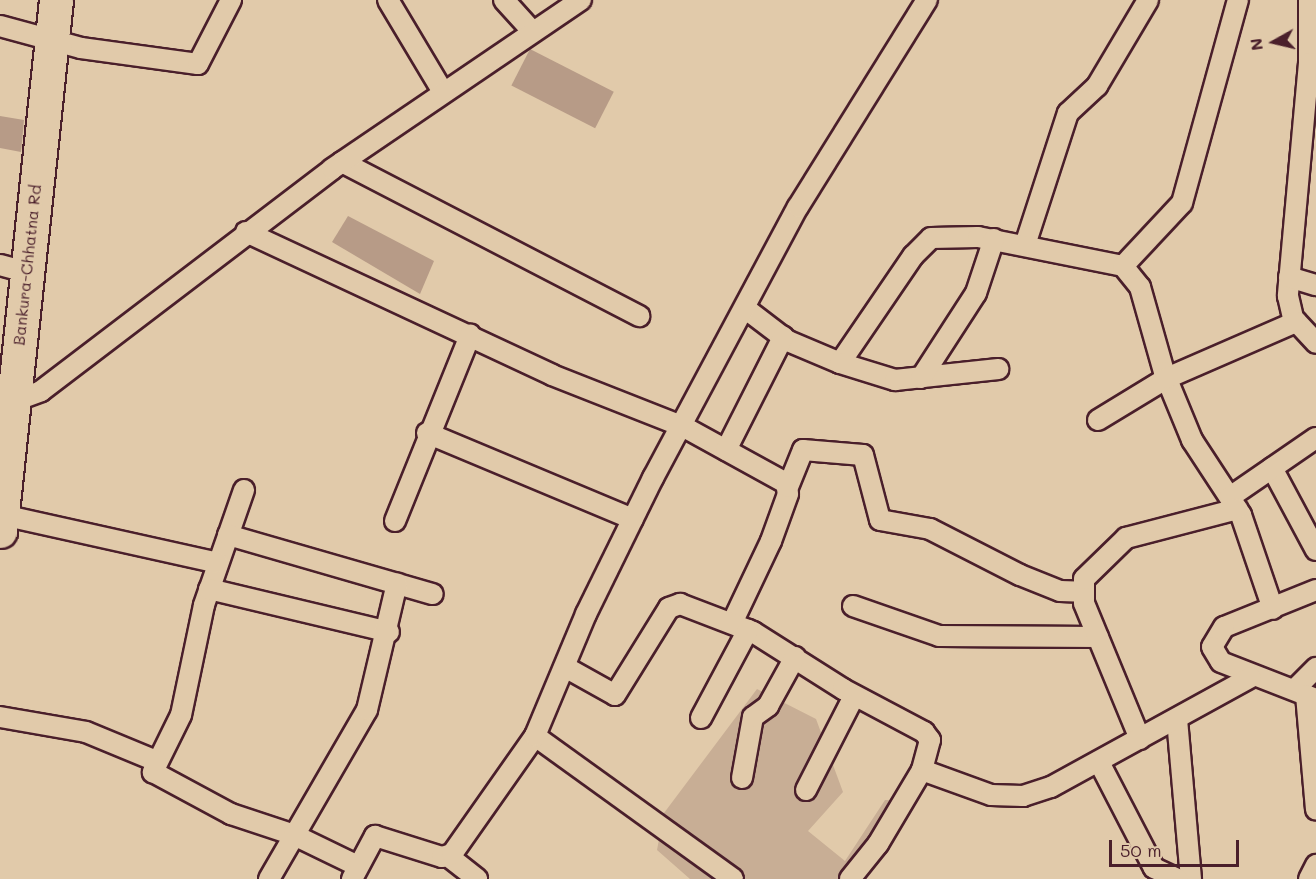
<!DOCTYPE html>
<html>
<head>
<meta charset="utf-8">
<style>
	body { margin:0 }
	#map { position:relative; width:1316px; height:879px; overflow:hidden; background:#e1caaa; font-family:Mali,sans-serif }
	div>[style] { position:absolute }
	[style*='--x'] { left:calc(var(--x)*1px); top:calc(var(--y)*1px); width:calc(var(--w)*1px); rotate:calc(var(--a)*1deg) }
	.green>* { inset:0; background:#c8ae95 }
	.building>* { inset:0; background:#b79b87; transform-origin:0 0 }
	.roads { filter:drop-shadow(2px 0 #4a1f2b) drop-shadow(-2px 0 #4a1f2b) drop-shadow(0 2px #4a1f2b) drop-shadow(0 -2px #4a1f2b) }
	.street>* { height:20px; margin:-10px; padding:0 10px; transform-origin:10px; border-radius:10px; background:#e1caaa }
	.highway>* { height:33px; margin:-16.5px; padding:0 16.5px; transform-origin:16.5px; border-radius:16.5px; background:#e1caaa }
	span { translate:-50% -50%; white-space:nowrap; text-align:center; line-height:1.15; -webkit-text-stroke:5px #e1caaa; paint-order:stroke }
	.street-label { font-size:16px; color:#4a1f2b }
	.north { position:absolute; left:1244px; top:12px; width:60px; height:60px; -webkit-text-stroke:4px #e1caaa; paint-order:stroke; rotate:262deg; font-size:16px; font-weight:700; line-height:24px; text-align:center; color:#4a1f2b }
	.north::after { content:''; display:block; margin:auto; width:21px; height:27px; background:#4a1f2b; clip-path:polygon(50% 0,100% 100%,50% 72%,0 100%) }
	.scale { position:absolute; left:1109px; top:840px; width:130px; height:27px; box-sizing:border-box; border:3px solid #4a1f2b; border-top:0; padding-left:8px; font-size:18px; line-height:21px; white-space:nowrap; color:#4a1f2b; -webkit-text-stroke:4px #e1caaa; paint-order:stroke }
</style>
</head>
<body>
<div id="map">
	<div class="green">
		<div style="clip-path:polygon(757px 689px,816px 719px,843px 792px,808px 831px,845px 861px,885px 800px,904px 800px,859px 879px,690px 879px,657px 850px,664px 813px)"></div>
	</div>
	<div class="building">
		<div style="left:530px;top:49px;width:94px;height:41px;rotate:27deg"></div>
		<div style="clip-path:polygon(0 116px,24px 120px,21px 152px,0 148px)"></div>
		<div style="clip-path:polygon(348px 216px,434px 261px,420px 294px,332px 242px)"></div>
	</div>
	<div class="roads">
		<div class="street">
			<div style="--x:388;--y:0;--w:107;--a:59.1"></div>
			<div style="--x:504;--y:0;--w:43;--a:47.8"></div>
			<div style="--x:1309;--y:0;--w:63;--a:90"></div>
			<div style="--x:1309;--y:63;--w:7;--a:8"></div>
			<div style="--x:0;--y:26;--w:84;--a:15.2"></div>
			<div style="--x:81;--y:48;--w:118;--a:7.8"></div>
			<div style="--x:198;--y:64;--w:72;--a:-62.7"></div>
			<div style="--x:1309;--y:63;--w:234;--a:95.2"></div>
			<div style="--x:1288;--y:296;--w:23;--a:77"></div>
			<div style="--x:1293;--y:318;--w:34;--a:47"></div>
			<div style="--x:342;--y:162;--w:335;--a:27.4"></div>
			<div style="--x:246;--y:232;--w:338;--a:25"></div>
			<div style="--x:552;--y:375;--w:142;--a:21.5"></div>
			<div style="--x:684;--y:427;--w:116;--a:28.8"></div>
			<div style="--x:786;--y:483;--w:11;--a:80"></div>
			<div style="--x:788;--y:494;--w:50;--a:109.9"></div>
			<div style="--x:771;--y:541;--w:91;--a:115.4"></div>
			<div style="--x:1025;--y:245;--w:139;--a:-72"></div>
			<div style="--x:1068;--y:113;--w:40;--a:-43"></div>
			<div style="--x:1097;--y:86;--w:100;--a:-59.3"></div>
			<div style="--x:0;--y:265;--w:27;--a:15"></div>
			<div style="--x:1123;--y:266;--w:86;--a:-46.9"></div>
			<div style="--x:1182;--y:203;--w:211;--a:-74.6"></div>
			<div style="--x:1289;--y:277;--w:28;--a:17"></div>
			<div style="--x:746;--y:309;--w:53;--a:37.3"></div>
			<div style="--x:788;--y:341;--w:56;--a:22.9"></div>
			<div style="--x:840;--y:363;--w:130;--a:-55.7"></div>
			<div style="--x:913;--y:256;--w:25;--a:-45"></div>
			<div style="--x:931;--y:238;--w:47;--a:-1.2"></div>
			<div style="--x:978;--y:237;--w:148;--a:11.3"></div>
			<div style="--x:1123;--y:266;--w:27;--a:51"></div>
			<div style="--x:1140;--y:287;--w:88;--a:74.2"></div>
			<div style="--x:1164;--y:372;--w:74;--a:67.6"></div>
			<div style="--x:1192;--y:440;--w:90;--a:56.8"></div>
			<div style="--x:1241;--y:515;--w:99;--a:71.2"></div>
			<div style="--x:840;--y:363;--w:58;--a:17.2"></div>
			<div style="--x:895;--y:380;--w:104;--a:-6.1"></div>
			<div style="--x:921;--y:378;--w:101;--a:-57.1"></div>
			<div style="--x:976;--y:293;--w:57;--a:-71.6"></div>
			<div style="--x:6;--y:404;--w:37;--a:-20"></div>
			<div style="--x:41;--y:391;--w:366;--a:-37.3"></div>
			<div style="--x:332;--y:169;--w:301;--a:-34.2"></div>
			<div style="--x:1098;--y:420;--w:81;--a:-31.3"></div>
			<div style="--x:1167;--y:378;--w:141;--a:-23.5"></div>
			<div style="--x:427;--y:433;--w:223;--a:22.7"></div>
			<div style="--x:726;--y:450;--w:127;--a:-63.2"></div>
			<div style="--x:1272;--y:468;--w:93;--a:61.8"></div>
			<div style="--x:788;--y:487;--w:40;--a:-68"></div>
			<div style="--x:803;--y:450;--w:60;--a:4.8"></div>
			<div style="--x:863;--y:455;--w:67;--a:75.3"></div>
			<div style="--x:880;--y:520;--w:51;--a:10.2"></div>
			<div style="--x:930;--y:529;--w:101;--a:27.1"></div>
			<div style="--x:1020;--y:575;--w:43;--a:21.8"></div>
			<div style="--x:1060;--y:591;--w:23;--a:2"></div>
			<div style="--x:244;--y:490;--w:122;--a:109.2"></div>
			<div style="--x:204;--y:605;--w:112;--a:101.8"></div>
			<div style="--x:181;--y:715;--w:64;--a:116.2"></div>
			<div style="--x:153;--y:772;--w:89;--a:28.3"></div>
			<div style="--x:231;--y:814;--w:66;--a:18.4"></div>
			<div style="--x:294;--y:835;--w:71;--a:25.8"></div>
			<div style="--x:1230;--y:497;--w:104;--a:-34.5"></div>
			<div style="--x:2;--y:515;--w:221;--a:12.5"></div>
			<div style="--x:395;--y:521;--w:201;--a:-68"></div>
			<div style="--x:228;--y:535;--w:213;--a:16.1"></div>
			<div style="--x:209;--y:589;--w:185;--a:13.4"></div>
			<div style="--x:1316;--y:590;--w:99;--a:158.1"></div>
			<div style="--x:1224;--y:627;--w:23;--a:121"></div>
			<div style="--x:1212;--y:647;--w:17;--a:59"></div>
			<div style="--x:1221;--y:662;--w:102;--a:21.3"></div>
			<div style="--x:853;--y:606;--w:91;--a:19.2"></div>
			<div style="--x:939;--y:636;--w:159;--a:0.4"></div>
			<div style="--x:565;--y:667;--w:57;--a:29.2"></div>
			<div style="--x:615;--y:695;--w:102;--a:-58.2"></div>
			<div style="--x:669;--y:608;--w:12;--a:-20"></div>
			<div style="--x:680;--y:604;--w:78;--a:21"></div>
			<div style="--x:753;--y:632;--w:107;--a:32.3"></div>
			<div style="--x:843;--y:689;--w:92;--a:28"></div>
			<div style="--x:924;--y:732;--w:10;--a:53"></div>
			<div style="--x:930;--y:740;--w:31;--a:105"></div>
			<div style="--x:922;--y:770;--w:86;--a:120.7"></div>
			<div style="--x:878;--y:844;--w:45;--a:128.7"></div>
			<div style="--x:1295;--y:689;--w:30;--a:-45"></div>
			<div style="--x:1306;--y:695;--w:115;--a:85"></div>
			<div style="--x:0;--y:717;--w:87;--a:9.9"></div>
			<div style="--x:86;--y:732;--w:76;--a:22.5"></div>
			<div style="--x:701;--y:718;--w:100;--a:-61.9"></div>
			<div style="--x:1177;--y:719;--w:161;--a:85"></div>
			<div style="--x:535;--y:736;--w:244;--a:35.8"></div>
			<div style="--x:1140;--y:739;--w:147;--a:-112.4"></div>
			<div style="--x:1084;--y:603;--w:24;--a:-90"></div>
			<div style="--x:1084;--y:579;--w:59;--a:-44.3"></div>
			<div style="--x:1126;--y:538;--w:115;--a:-14.6"></div>
			<div style="--x:1099;--y:762;--w:119;--a:62.6"></div>
			<div style="--x:1154;--y:868;--w:26;--a:25"></div>
			<div style="--x:922;--y:770;--w:73;--a:19.9"></div>
			<div style="--x:991;--y:795;--w:32;--a:2"></div>
			<div style="--x:1023;--y:796;--w:29;--a:-18"></div>
			<div style="--x:1051;--y:787;--w:228;--a:-28.8"></div>
			<div style="--x:742;--y:778;--w:62;--a:-79.8"></div>
			<div style="--x:753;--y:717;--w:19;--a:-36"></div>
			<div style="--x:768;--y:706;--w:56;--a:-61.1"></div>
			<div style="--x:806;--y:790;--w:106;--a:-62.9"></div>
			<div style="--x:448;--y:856;--w:37;--a:38"></div>
			<div style="--x:269;--y:879;--w:195;--a:-59.9"></div>
			<div style="--x:367;--y:710;--w:130;--a:-76.7"></div>
			<div style="--x:352;--y:879;--w:49;--a:-61.9"></div>
			<div style="--x:375;--y:836;--w:70;--a:17.4"></div>
			<div style="--x:442;--y:857;--w:10;--a:-17"></div>
			<div style="--x:452;--y:854;--w:144;--a:-54.9"></div>
			<div style="--x:535;--y:736;--w:132;--a:-67.3"></div>
			<div style="--x:586;--y:614;--w:152;--a:-63.8"></div>
			<div style="--x:653;--y:478;--w:307;--a:-61.9"></div>
			<div style="--x:798;--y:207;--w:244;--a:-58.1"></div>
			<div style="--x:1309;--y:879;--w:16;--a:-63"></div>
		</div>
		<div class="highway">
			<div style="--x:0;--y:531;--w:534;--a:-83.98"></div>
		</div>
	</div>
	<div class="street-label">
		<span style="left:27px;top:265px;rotate:-84deg">Bankura-Chhatna Rd</span>
	</div>
	<div class="north">N</div>
	<div class="scale">50 m</div>
</div>
</body>
</html>
